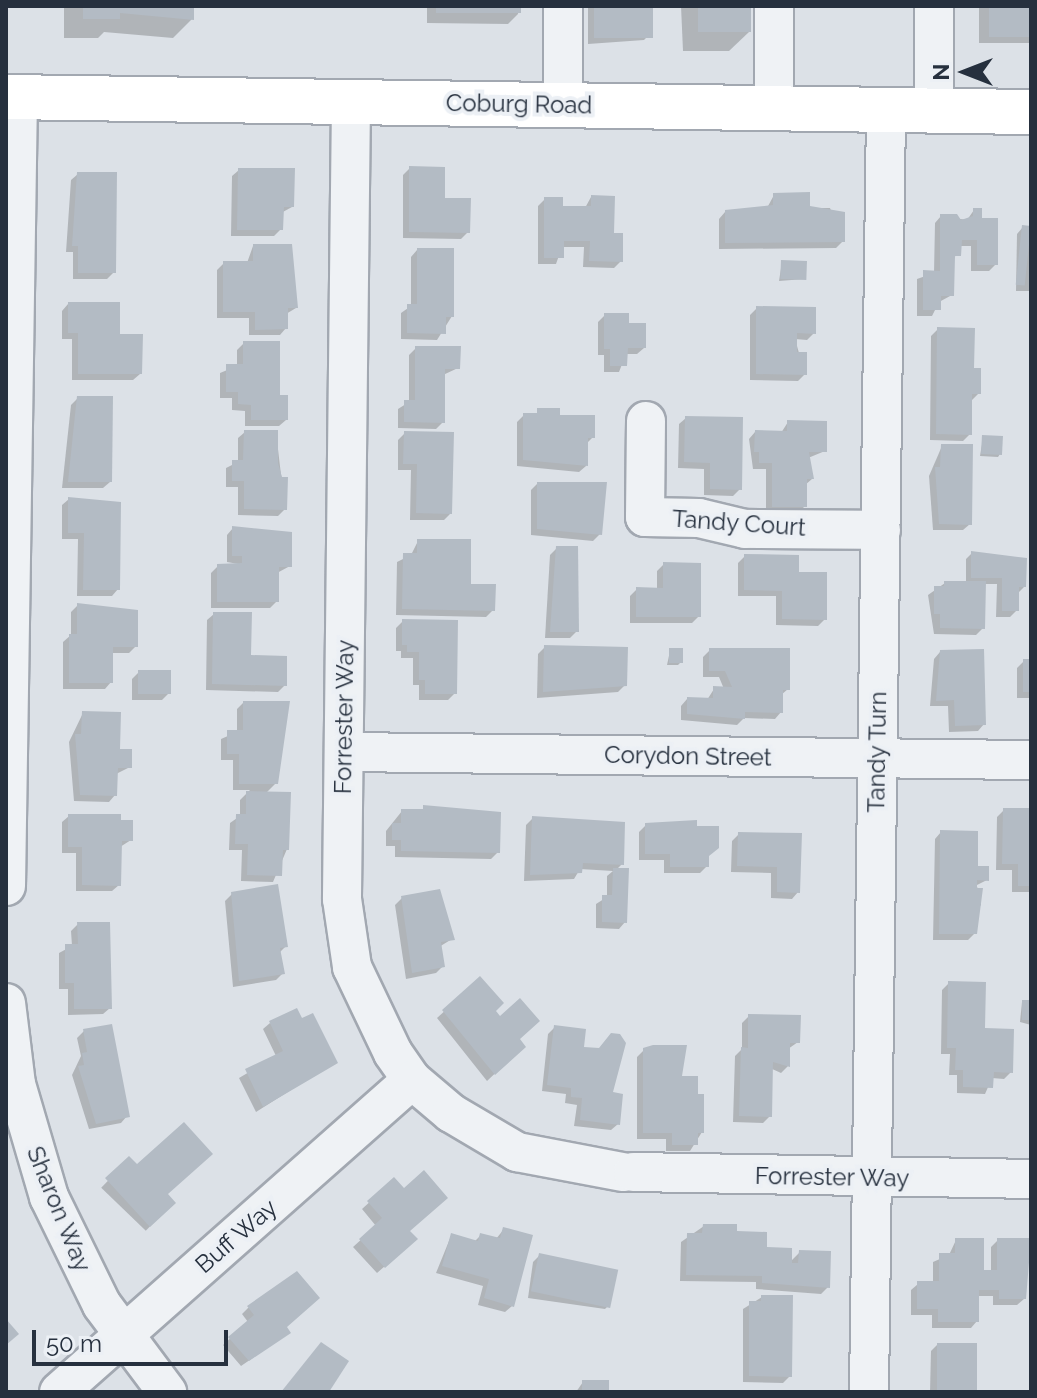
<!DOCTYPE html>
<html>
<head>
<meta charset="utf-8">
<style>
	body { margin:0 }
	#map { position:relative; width:1037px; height:1398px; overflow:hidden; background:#dce1e7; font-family:Raleway,sans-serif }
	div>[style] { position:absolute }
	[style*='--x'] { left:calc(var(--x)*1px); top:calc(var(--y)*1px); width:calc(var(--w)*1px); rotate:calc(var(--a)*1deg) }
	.shadow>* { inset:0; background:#0003; transform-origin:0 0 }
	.building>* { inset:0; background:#b3bbc4; transform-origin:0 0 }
	.roads { filter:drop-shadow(2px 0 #a2a8b1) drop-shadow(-2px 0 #a2a8b1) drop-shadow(0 2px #a2a8b1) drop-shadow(0 -2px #a2a8b1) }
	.minor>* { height:38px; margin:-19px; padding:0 19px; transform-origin:19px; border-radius:19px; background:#eff2f5 }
	.major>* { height:44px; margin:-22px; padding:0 22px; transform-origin:22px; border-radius:22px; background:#fff }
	span { translate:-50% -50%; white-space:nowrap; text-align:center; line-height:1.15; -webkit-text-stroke:8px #ecf0f5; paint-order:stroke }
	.street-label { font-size:24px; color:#26303e }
	.frame { position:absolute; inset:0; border:8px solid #26303e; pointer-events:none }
	.north { position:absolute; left:925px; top:32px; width:80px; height:80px; -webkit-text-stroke:6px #ecf0f5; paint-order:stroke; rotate:270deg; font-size:22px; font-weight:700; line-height:32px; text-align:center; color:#26303e }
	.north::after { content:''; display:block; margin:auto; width:28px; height:36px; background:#26303e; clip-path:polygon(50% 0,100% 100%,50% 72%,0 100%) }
	.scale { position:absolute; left:32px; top:1330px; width:196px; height:36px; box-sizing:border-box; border:4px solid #26303e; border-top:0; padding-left:10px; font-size:24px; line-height:28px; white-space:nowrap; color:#26303e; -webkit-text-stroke:6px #ecf0f5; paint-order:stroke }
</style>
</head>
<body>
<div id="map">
	<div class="shadow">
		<div style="clip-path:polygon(64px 6px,192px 6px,192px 19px,173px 38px,104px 32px,98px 38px,64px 38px)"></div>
		<div style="clip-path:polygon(427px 6px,519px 6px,518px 14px,508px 24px,427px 23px)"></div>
		<div style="clip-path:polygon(588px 6px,651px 6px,651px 33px,644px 40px,588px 44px)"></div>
		<div style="clip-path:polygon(681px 6px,749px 6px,749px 32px,729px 51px,683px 51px)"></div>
		<div style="left:979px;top:6px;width:52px;height:37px"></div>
		<div style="clip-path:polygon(410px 168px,468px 232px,461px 239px,403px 238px,403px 175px)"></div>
		<div style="clip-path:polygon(239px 170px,292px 207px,281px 213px,281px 229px,274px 236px,231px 236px,232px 176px)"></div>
		<div style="clip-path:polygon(78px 174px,114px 272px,107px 279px,73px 279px,73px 252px,66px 252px,71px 180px)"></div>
		<div style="clip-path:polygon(774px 195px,808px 208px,830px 208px,843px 241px,836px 248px,719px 249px,719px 219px,725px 212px,767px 208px)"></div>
		<div style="clip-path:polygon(591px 197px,621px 261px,614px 268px,583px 267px,584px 247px,562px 247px,556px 264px,538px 264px,538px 206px,545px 199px,561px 208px,585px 208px)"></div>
		<div style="clip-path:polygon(974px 210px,996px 264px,989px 271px,971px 271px,971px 246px,960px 246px,953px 261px,952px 295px,939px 302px,932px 316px,917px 316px,917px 279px,934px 273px,935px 223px,941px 216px,967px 220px)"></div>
		<div style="clip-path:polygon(1023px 227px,1031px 228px,1031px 291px,1016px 291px,1017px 234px)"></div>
		<div style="clip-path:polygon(253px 246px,296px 308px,286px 314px,286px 328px,280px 335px,249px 335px,249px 318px,217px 318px,217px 270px,224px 263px,247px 263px)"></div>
		<div style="clip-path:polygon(417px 250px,452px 316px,437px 340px,401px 339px,401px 313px,411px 306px,411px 257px)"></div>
		<div style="clip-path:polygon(782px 262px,804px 279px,779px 281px)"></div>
		<div style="clip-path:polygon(68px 304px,140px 374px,133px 380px,72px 380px,72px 339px,62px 339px,62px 311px)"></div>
		<div style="clip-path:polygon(757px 308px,814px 333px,807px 340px,795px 339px,805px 374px,798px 381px,750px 380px,750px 315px)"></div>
		<div style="clip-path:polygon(605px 315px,627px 325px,644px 348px,637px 354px,626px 354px,619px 372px,604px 372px,604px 355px,598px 355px,598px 322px)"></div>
		<div style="clip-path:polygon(938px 329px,972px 370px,979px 393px,972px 400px,970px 434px,963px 441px,930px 440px,931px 336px)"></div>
		<div style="clip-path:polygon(244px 343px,278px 397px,286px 420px,279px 426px,245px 426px,245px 411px,232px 410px,232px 398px,220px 398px,220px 373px,237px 366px,237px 350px)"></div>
		<div style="clip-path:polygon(416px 348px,458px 368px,443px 375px,443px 422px,436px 429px,398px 428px,398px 409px,409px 402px,409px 355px)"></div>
		<div style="clip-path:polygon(78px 398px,110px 482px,103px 488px,62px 488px,71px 405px)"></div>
		<div style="clip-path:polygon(524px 415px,558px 417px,593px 437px,586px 444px,586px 466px,579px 472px,517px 466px,517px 422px)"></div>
		<div style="clip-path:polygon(686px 418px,740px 489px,733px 496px,704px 495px,704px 469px,678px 468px,679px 424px)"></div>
		<div style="clip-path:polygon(788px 422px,825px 451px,808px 458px,812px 479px,805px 485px,805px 506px,798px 513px,766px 513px,766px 469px,753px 469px,749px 439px,755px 432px,781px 433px)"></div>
		<div style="clip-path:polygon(245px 432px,276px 432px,285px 509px,278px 516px,238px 515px,238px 487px,226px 487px,226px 468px,238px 462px,238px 438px)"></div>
		<div style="clip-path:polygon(405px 433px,450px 514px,444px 520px,410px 520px,411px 470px,398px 470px,398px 440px)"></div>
		<div style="clip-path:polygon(983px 438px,1000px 454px,998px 457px,980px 456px)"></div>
		<div style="clip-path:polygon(942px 446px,970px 524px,963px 530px,933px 530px,929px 476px)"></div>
		<div style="clip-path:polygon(537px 484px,600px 534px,593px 541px,531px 535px,531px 490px)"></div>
		<div style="clip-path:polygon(69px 499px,118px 589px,112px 596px,77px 596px,78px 539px,62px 539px,62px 505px)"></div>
		<div style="clip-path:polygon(233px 528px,290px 566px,277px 573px,277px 601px,270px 608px,211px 608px,211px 573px,218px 566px,244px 565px,227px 562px,227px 535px)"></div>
		<div style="clip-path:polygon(418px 541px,493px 610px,486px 617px,396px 615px,397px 562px,411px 555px)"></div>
		<div style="clip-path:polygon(557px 548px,577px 631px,570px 638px,545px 638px,550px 555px)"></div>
		<div style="clip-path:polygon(972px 553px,1024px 587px,1017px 594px,1017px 610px,1010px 617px,996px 617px,997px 584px,984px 584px,983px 628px,976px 635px,934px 634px,928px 595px,945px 583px,966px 583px,966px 559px)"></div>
		<div style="clip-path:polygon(745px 556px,797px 574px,825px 619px,818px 626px,776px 625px,776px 596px,738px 596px,738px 563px)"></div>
		<div style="clip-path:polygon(664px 564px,699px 616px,692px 623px,630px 623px,630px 596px,637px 589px,657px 590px,657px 571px)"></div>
		<div style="clip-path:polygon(77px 606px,136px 646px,129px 653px,111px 653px,111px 682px,105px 689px,63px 689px,63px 642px,71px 635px,71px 612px)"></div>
		<div style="clip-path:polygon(214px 614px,249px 657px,285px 685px,278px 692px,206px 690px,207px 620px)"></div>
		<div style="clip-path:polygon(403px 621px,455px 693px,448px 700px,419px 700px,419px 685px,413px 685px,413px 658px,401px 658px,401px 651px,396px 651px,396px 628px)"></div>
		<div style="clip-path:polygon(545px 647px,625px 685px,618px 692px,537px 698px,538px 654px)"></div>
		<div style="clip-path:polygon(710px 650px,788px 689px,781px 695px,781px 712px,775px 719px,744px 718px,737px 725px,681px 720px,681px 706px,687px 699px,707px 700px,714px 689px,724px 689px,719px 677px,703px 677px,703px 657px)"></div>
		<div style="clip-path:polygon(670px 651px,681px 662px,678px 665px,667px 665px)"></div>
		<div style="clip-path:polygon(940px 652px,984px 724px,978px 731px,949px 732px,948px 706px,930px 706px,934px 659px)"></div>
		<div style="clip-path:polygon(1024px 661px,1031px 661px,1031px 704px,1030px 698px,1017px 698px,1017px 668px)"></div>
		<div style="clip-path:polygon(139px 672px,169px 693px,162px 700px,132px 700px,132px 679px)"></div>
		<div style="clip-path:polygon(243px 703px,288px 703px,276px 783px,266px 793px,287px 849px,273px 882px,241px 881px,242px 850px,229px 850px,230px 823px,240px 816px,240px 800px,250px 790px,233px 790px,233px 760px,221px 760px,221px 739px,237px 732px,237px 709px)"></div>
		<div style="clip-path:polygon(83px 713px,130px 767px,116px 774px,115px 795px,109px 802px,74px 801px,69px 742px)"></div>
		<div style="clip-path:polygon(1004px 810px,1031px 810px,1029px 892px,1012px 892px,1012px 870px,996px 870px,997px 817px)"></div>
		<div style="clip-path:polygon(402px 811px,498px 852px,491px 859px,395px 857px,395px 846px,386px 846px,386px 831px)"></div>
		<div style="clip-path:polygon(69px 816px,119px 822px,131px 840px,120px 847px,119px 885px,112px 891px,76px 891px,76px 853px,62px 853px,62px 822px)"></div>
		<div style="clip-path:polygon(533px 818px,622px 864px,616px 870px,625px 922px,619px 929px,596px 928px,596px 904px,607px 897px,607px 876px,613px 871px,580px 869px,574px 879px,524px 881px,526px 825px)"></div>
		<div style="clip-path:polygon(646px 825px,707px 857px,707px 866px,700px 873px,664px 873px,664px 860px,639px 860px,639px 832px)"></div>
		<div style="clip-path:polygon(941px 832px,987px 880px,975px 886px,981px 890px,981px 905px,976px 910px,975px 933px,968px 940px,933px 940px,935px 839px)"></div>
		<div style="clip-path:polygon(739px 834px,800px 835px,798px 892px,792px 899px,771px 898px,771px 873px,731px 872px,732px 841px)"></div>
		<div style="clip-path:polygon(232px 894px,286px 946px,279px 953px,283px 973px,276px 980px,233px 987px,225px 901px)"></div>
		<div style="clip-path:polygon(402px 898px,452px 939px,439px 947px,443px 966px,436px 973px,406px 979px,395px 905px)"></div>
		<div style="clip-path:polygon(78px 924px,110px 1008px,103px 1014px,68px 1015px,68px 989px,59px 989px,59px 953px,72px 946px,71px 931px)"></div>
		<div style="clip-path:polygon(480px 979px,493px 1011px,523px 1047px,487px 1081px,437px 1018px)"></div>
		<div style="clip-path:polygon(949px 983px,1011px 1072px,1004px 1079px,992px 1078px,985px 1094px,957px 1093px,957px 1075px,949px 1075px,950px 1054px,941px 1054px,942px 990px)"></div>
		<div style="clip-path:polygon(1022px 1002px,1031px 1002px,1031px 1025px,1020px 1022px)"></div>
		<div style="clip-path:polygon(749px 1016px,798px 1042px,788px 1049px,788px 1066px,781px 1073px,770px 1068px,770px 1116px,763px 1123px,733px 1122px,735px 1056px,742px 1049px,742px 1023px)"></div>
		<div style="clip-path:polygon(270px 1023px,335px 1062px,256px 1112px,239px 1078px,276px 1056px,263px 1029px)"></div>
		<div style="clip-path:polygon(555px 1027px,582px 1048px,611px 1094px,618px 1124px,611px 1130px,574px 1126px,577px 1105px,565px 1103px,566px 1094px,542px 1091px,548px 1034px)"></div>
		<div style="clip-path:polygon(84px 1031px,127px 1116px,121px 1123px,89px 1129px,72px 1075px,81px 1056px,77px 1038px)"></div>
		<div style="clip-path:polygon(644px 1050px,679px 1078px,702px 1132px,690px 1151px,666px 1151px,666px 1139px,637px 1139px,637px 1057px)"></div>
		<div style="left:129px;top:1159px;width:62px;height:40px;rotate:44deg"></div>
		<div style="clip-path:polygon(394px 1180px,409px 1245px,377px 1273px,353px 1247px,376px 1226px,362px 1209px)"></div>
		<div style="clip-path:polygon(704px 1226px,735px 1233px,790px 1262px,800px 1252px,828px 1287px,821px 1294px,756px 1289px,756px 1282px,680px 1281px,681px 1242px)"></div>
		<div style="clip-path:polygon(504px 1229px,512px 1306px,505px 1312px,478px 1305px,483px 1286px,436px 1273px,451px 1236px,474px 1242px,481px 1235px,496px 1239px)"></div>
		<div style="clip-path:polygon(956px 1240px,982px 1272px,991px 1272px,991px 1247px,998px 1240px,1024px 1299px,1017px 1305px,993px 1305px,993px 1296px,977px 1296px,977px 1321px,971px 1328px,932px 1328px,932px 1315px,911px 1315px,911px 1290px,918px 1284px,933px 1284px,933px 1262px,949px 1255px)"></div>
		<div style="clip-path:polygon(540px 1255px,611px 1303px,605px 1309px,528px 1298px,533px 1262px)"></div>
		<div style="clip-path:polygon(297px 1274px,284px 1327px,289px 1333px,241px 1366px,223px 1345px,248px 1322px,242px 1314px,248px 1308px)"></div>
		<div style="clip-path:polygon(762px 1297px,790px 1376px,783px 1383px,743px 1382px,743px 1309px)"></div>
		<div style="clip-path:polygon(937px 1345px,974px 1392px,930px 1392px,931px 1351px)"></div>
		<div style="clip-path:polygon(583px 1382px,607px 1392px,576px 1392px)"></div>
	</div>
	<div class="building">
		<div style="clip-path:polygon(83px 6px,194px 6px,194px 20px,120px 13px,120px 19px,83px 19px)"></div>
		<div style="left:436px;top:6px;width:85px;height:7px"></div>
		<div style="left:594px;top:6px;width:59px;height:32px"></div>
		<div style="left:698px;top:6px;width:53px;height:26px"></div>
		<div style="left:989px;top:6px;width:42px;height:31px"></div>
		<div style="clip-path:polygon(409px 166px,445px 167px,445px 198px,471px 198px,470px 233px,409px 232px)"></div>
		<div style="clip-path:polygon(238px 168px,295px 168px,294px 207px,284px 207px,283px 230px,237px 230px)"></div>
		<div style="clip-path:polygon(77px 172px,117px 172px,116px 273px,78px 273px,78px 246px,72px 246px)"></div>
		<div style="clip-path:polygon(810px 192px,810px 206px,845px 212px,845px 242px,725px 243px,725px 210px,773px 205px,773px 193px)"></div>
		<div style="clip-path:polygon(591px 195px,615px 196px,614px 233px,623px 233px,623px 262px,589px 261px,590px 241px,564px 241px,564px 258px,544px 258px,544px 197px,563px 197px,563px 206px,591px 206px)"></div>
		<div style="clip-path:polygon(973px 208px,982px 208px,982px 218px,998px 218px,998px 265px,977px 265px,977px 240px,962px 240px,961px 256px,955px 256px,954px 296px,941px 296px,941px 310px,923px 310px,923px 270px,940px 271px,940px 214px,957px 214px,961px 220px,973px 216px)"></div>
		<div style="left:1022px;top:225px;width:9px;height:60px;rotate:6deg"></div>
		<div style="clip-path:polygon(253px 244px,292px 244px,298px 308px,288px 308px,288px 329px,255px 330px,255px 312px,223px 312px,223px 261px,253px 261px)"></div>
		<div style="clip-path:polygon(417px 248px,454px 248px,454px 317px,446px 317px,446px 334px,407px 333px,407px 304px,417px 304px)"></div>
		<div style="left:781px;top:260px;width:26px;height:19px;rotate:2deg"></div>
		<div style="clip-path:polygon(68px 302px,120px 302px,120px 334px,143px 334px,142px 374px,78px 374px,78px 333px,68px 333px)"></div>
		<div style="clip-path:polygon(756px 306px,816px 307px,816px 334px,797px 333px,797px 352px,807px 352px,807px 375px,756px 374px)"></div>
		<div style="clip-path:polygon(604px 313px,629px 313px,629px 323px,646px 323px,646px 348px,628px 348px,627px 366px,610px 366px,610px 349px,604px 349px)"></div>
		<div style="clip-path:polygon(937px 327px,975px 328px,974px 368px,981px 368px,981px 394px,972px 394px,972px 435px,936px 434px)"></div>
		<div style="clip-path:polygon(243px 341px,280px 341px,280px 395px,288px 395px,288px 420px,251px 420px,251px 405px,238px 404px,238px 392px,226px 392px,226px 364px,243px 364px)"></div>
		<div style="clip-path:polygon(415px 346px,461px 346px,460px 369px,445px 369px,445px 423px,404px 422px,404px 400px,415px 400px)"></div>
		<div style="clip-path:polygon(77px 396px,113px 396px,112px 482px,68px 482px)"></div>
		<div style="clip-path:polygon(537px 408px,560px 408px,560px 415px,595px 415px,595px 438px,588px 438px,588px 466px,523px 460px,523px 413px,537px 413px)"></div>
		<div style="clip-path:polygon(685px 416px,743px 417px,742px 490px,710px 489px,710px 463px,684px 462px)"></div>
		<div style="clip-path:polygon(787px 420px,827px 421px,827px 452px,809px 452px,814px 479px,807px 479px,807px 507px,772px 507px,772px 463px,759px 463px,759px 452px,754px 452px,755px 430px,787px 431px)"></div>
		<div style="clip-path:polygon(244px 430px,278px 430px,278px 463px,282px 477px,288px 477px,287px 510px,244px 509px,244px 481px,232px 481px,232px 460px,243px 460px)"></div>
		<div style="clip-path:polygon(404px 431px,454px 432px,452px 514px,416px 513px,417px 464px,403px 464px)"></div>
		<div style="left:982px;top:435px;width:21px;height:19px;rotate:3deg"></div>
		<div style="clip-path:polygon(941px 444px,973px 444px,972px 525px,939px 524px,935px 467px,940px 467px)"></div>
		<div style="clip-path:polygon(537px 482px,607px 482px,602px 535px,537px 529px)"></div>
		<div style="clip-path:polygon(68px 497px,121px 502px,120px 590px,83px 590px,84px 533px,68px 533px)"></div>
		<div style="clip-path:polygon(232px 526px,292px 532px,292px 567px,279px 567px,279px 602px,217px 602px,217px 564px,242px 563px,242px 556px,232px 556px)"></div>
		<div style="clip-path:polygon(417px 539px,471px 539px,471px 584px,496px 584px,495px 611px,402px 609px,403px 553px,417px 553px)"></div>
		<div style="clip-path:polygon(556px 546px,578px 546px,579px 632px,550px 632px)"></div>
		<div style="clip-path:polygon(971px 551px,1027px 558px,1026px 587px,1019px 587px,1019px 611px,1002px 611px,1002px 578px,971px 578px)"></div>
		<div style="clip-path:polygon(744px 554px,799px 555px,799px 572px,827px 572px,827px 620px,782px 619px,782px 591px,744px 590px)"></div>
		<div style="clip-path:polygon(663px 562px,701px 563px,701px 617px,636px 617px,636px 587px,663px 588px)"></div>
		<div style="clip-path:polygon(944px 581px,986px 581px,985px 629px,940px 628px,940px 614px,934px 614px,934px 586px,944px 586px)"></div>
		<div style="clip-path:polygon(77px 603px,138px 610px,138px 647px,113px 647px,113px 683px,69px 683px,69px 634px,77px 634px)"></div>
		<div style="clip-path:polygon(213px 612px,252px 612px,251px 655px,287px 656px,287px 686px,212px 684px)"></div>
		<div style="clip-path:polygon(402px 619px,458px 620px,457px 694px,425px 694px,425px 680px,419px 680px,419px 652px,407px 652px,407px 645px,402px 645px)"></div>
		<div style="clip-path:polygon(544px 645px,628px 647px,627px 686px,543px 692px)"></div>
		<div style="left:683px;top:648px;width:15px;height:14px;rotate:90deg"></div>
		<div style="clip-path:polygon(709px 648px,790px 648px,790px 690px,783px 690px,783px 713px,745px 712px,745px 719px,687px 714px,687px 697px,713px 698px,713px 686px,732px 687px,725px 671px,709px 671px)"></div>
		<div style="clip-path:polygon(984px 649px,986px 725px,955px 726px,954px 700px,936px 701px,940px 650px)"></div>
		<div style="left:1023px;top:659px;width:8px;height:33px"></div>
		<div style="left:138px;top:670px;width:33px;height:24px"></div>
		<div style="clip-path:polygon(243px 701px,290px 701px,278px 784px,239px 784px,239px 754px,227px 754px,227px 730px,243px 730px)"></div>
		<div style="clip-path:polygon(82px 711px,121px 712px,120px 749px,132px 749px,132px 768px,118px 768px,117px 796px,80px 795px,75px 734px,81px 734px)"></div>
		<div style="clip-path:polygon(246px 791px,291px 792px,289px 850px,283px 850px,282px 876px,247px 875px,248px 844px,235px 844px,236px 814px,246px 814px)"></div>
		<div style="clip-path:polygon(423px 805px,501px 812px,500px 853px,401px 851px,401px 840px,392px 840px,392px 823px,401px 823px,401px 809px,423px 809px)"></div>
		<div style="clip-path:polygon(1003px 808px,1031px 808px,1031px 886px,1018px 886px,1018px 864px,1002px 864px)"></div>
		<div style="clip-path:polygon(68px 814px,121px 814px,121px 820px,133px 820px,133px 841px,122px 841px,121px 886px,82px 885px,82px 847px,68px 847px)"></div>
		<div style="clip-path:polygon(532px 816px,625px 822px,624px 865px,583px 863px,582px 873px,530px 875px)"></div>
		<div style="clip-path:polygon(697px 820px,697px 826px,719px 826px,719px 848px,709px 856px,709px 867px,670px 867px,670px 854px,645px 854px,645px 823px)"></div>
		<div style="clip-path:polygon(940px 830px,978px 831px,978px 866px,989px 866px,989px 881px,977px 880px,977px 888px,983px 888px,977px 934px,939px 934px)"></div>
		<div style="clip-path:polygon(738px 832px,802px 833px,800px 893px,777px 892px,777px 867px,737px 866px)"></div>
		<div style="clip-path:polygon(613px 868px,629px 868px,627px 923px,602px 922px,602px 895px,612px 895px)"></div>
		<div style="clip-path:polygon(278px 884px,288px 947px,280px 948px,285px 974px,239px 981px,231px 892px)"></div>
		<div style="clip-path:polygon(440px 889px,455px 940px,441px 942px,445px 967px,412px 973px,401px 896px)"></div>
		<div style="clip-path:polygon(77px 922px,110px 922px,112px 1009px,74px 1009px,74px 983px,65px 983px,65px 944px,78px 944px)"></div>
		<div style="clip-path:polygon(480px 976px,504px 1003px,496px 1011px,500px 1016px,520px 998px,540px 1021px,520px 1039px,526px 1047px,495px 1075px,442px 1010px)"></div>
		<div style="clip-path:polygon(948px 981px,986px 982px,985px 1028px,1014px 1029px,1013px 1073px,994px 1072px,993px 1088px,963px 1087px,963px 1070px,955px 1070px,956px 1048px,947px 1048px)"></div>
		<div style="left:1022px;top:1000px;width:9px;height:20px"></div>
		<div style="clip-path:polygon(297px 1008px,302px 1018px,313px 1013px,338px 1063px,263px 1107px,245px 1069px,283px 1051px,269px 1021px)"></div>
		<div style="clip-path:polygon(748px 1014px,801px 1015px,800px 1043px,790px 1043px,790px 1067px,773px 1062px,772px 1117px,739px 1116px,741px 1047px,748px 1048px)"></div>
		<div style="clip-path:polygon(112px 1024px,130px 1117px,96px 1124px,78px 1066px,84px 1065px,82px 1053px,87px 1052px,83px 1029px)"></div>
		<div style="clip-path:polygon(554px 1025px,586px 1029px,584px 1047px,599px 1048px,611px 1033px,620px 1034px,626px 1043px,613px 1092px,623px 1094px,620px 1125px,580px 1120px,582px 1098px,571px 1097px,571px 1088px,547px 1085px)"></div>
		<div style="clip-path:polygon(653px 1045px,687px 1045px,682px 1076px,698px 1076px,698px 1094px,704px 1094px,704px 1133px,698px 1133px,698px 1145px,672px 1145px,672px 1133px,643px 1133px,643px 1048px)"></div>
		<div style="clip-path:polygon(184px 1122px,213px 1154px,168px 1194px,176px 1203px,150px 1227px,105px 1178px,129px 1156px,137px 1164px)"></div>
		<div style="clip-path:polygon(424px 1170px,448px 1198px,410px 1231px,418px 1239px,385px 1268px,359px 1239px,382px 1218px,367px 1201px,394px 1177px,404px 1188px)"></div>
		<div style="clip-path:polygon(703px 1224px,737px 1224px,737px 1231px,767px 1232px,767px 1247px,792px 1248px,792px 1263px,798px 1263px,799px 1250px,831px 1251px,830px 1288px,762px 1283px,762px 1276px,686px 1275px,687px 1233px,702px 1233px)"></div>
		<div style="clip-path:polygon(503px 1227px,533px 1235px,514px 1307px,484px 1298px,489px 1279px,442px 1266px,451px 1233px,478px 1241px,480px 1233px,500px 1238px)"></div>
		<div style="clip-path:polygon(955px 1238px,984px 1238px,984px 1270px,997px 1270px,997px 1238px,1031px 1238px,1026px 1299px,999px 1299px,999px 1290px,979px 1290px,979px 1322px,938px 1322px,938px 1309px,917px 1309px,917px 1281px,939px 1281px,939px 1253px,955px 1253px)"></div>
		<div style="left:539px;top:1253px;width:81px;height:39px;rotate:12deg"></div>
		<div style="clip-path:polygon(297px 1271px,320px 1298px,287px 1327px,291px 1333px,249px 1361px,228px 1337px,254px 1315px,247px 1306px)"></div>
		<div style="clip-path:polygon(761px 1295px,793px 1295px,792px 1377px,749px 1376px,749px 1301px,761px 1301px)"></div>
		<div style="clip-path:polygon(6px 1319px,19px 1334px,6px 1345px)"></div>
		<div style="clip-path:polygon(321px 1342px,349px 1361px,329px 1392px,281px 1392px)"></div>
		<div style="left:937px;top:1343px;width:40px;height:49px"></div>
		<div style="left:582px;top:1380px;width:27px;height:12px"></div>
	</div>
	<div class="roads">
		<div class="minor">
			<div style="--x:563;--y:6;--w:99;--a:90"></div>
			<div style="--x:351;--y:102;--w:797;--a:90.65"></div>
			<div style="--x:342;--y:899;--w:69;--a:81.6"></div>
			<div style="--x:352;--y:967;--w:95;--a:64.5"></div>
			<div style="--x:393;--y:1053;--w:33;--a:55"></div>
			<div style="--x:412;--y:1080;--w:51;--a:40.2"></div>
			<div style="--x:451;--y:1113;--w:77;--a:30.6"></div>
			<div style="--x:517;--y:1152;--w:108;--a:10.7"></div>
			<div style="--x:774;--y:109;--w:103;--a:-90"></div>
			<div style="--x:934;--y:112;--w:106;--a:-90"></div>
			<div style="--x:646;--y:421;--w:96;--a:90.6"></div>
			<div style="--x:645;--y:517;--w:54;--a:1.1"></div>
			<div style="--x:699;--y:518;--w:47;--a:13.4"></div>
			<div style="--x:745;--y:529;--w:136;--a:0.4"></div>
			<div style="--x:344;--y:752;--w:687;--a:0.67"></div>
			<div style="--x:6;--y:886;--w:789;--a:-89.13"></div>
			<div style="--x:6;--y:1003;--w:82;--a:83"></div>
			<div style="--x:16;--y:1084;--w:118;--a:73.7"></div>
			<div style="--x:49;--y:1197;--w:120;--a:63.9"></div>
			<div style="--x:102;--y:1305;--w:109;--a:53.2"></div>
			<div style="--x:633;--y:1172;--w:398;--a:1"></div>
			<div style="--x:59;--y:1392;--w:471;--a:-41.5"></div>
			<div style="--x:869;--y:1392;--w:1280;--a:-89.24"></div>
		</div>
		<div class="major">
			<div style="--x:6;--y:97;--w:1025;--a:0.84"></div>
		</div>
	</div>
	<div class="street-label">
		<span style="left:519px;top:104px;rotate:1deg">Coburg Road</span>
		<span style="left:739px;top:523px;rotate:4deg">Tandy Court</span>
		<span style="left:344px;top:717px;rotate:-89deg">Forrester Way</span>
		<span style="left:877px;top:752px;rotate:-89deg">Tandy Turn</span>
		<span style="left:688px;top:756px;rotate:1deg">Corydon Street</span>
		<span style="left:832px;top:1177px;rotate:1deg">Forrester Way</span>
		<span style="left:59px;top:1209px;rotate:68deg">Sharon Way</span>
		<span style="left:236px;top:1236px;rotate:-41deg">Buff Way</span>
	</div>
	<div class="frame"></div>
	<div class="north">N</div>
	<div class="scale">50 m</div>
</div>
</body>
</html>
